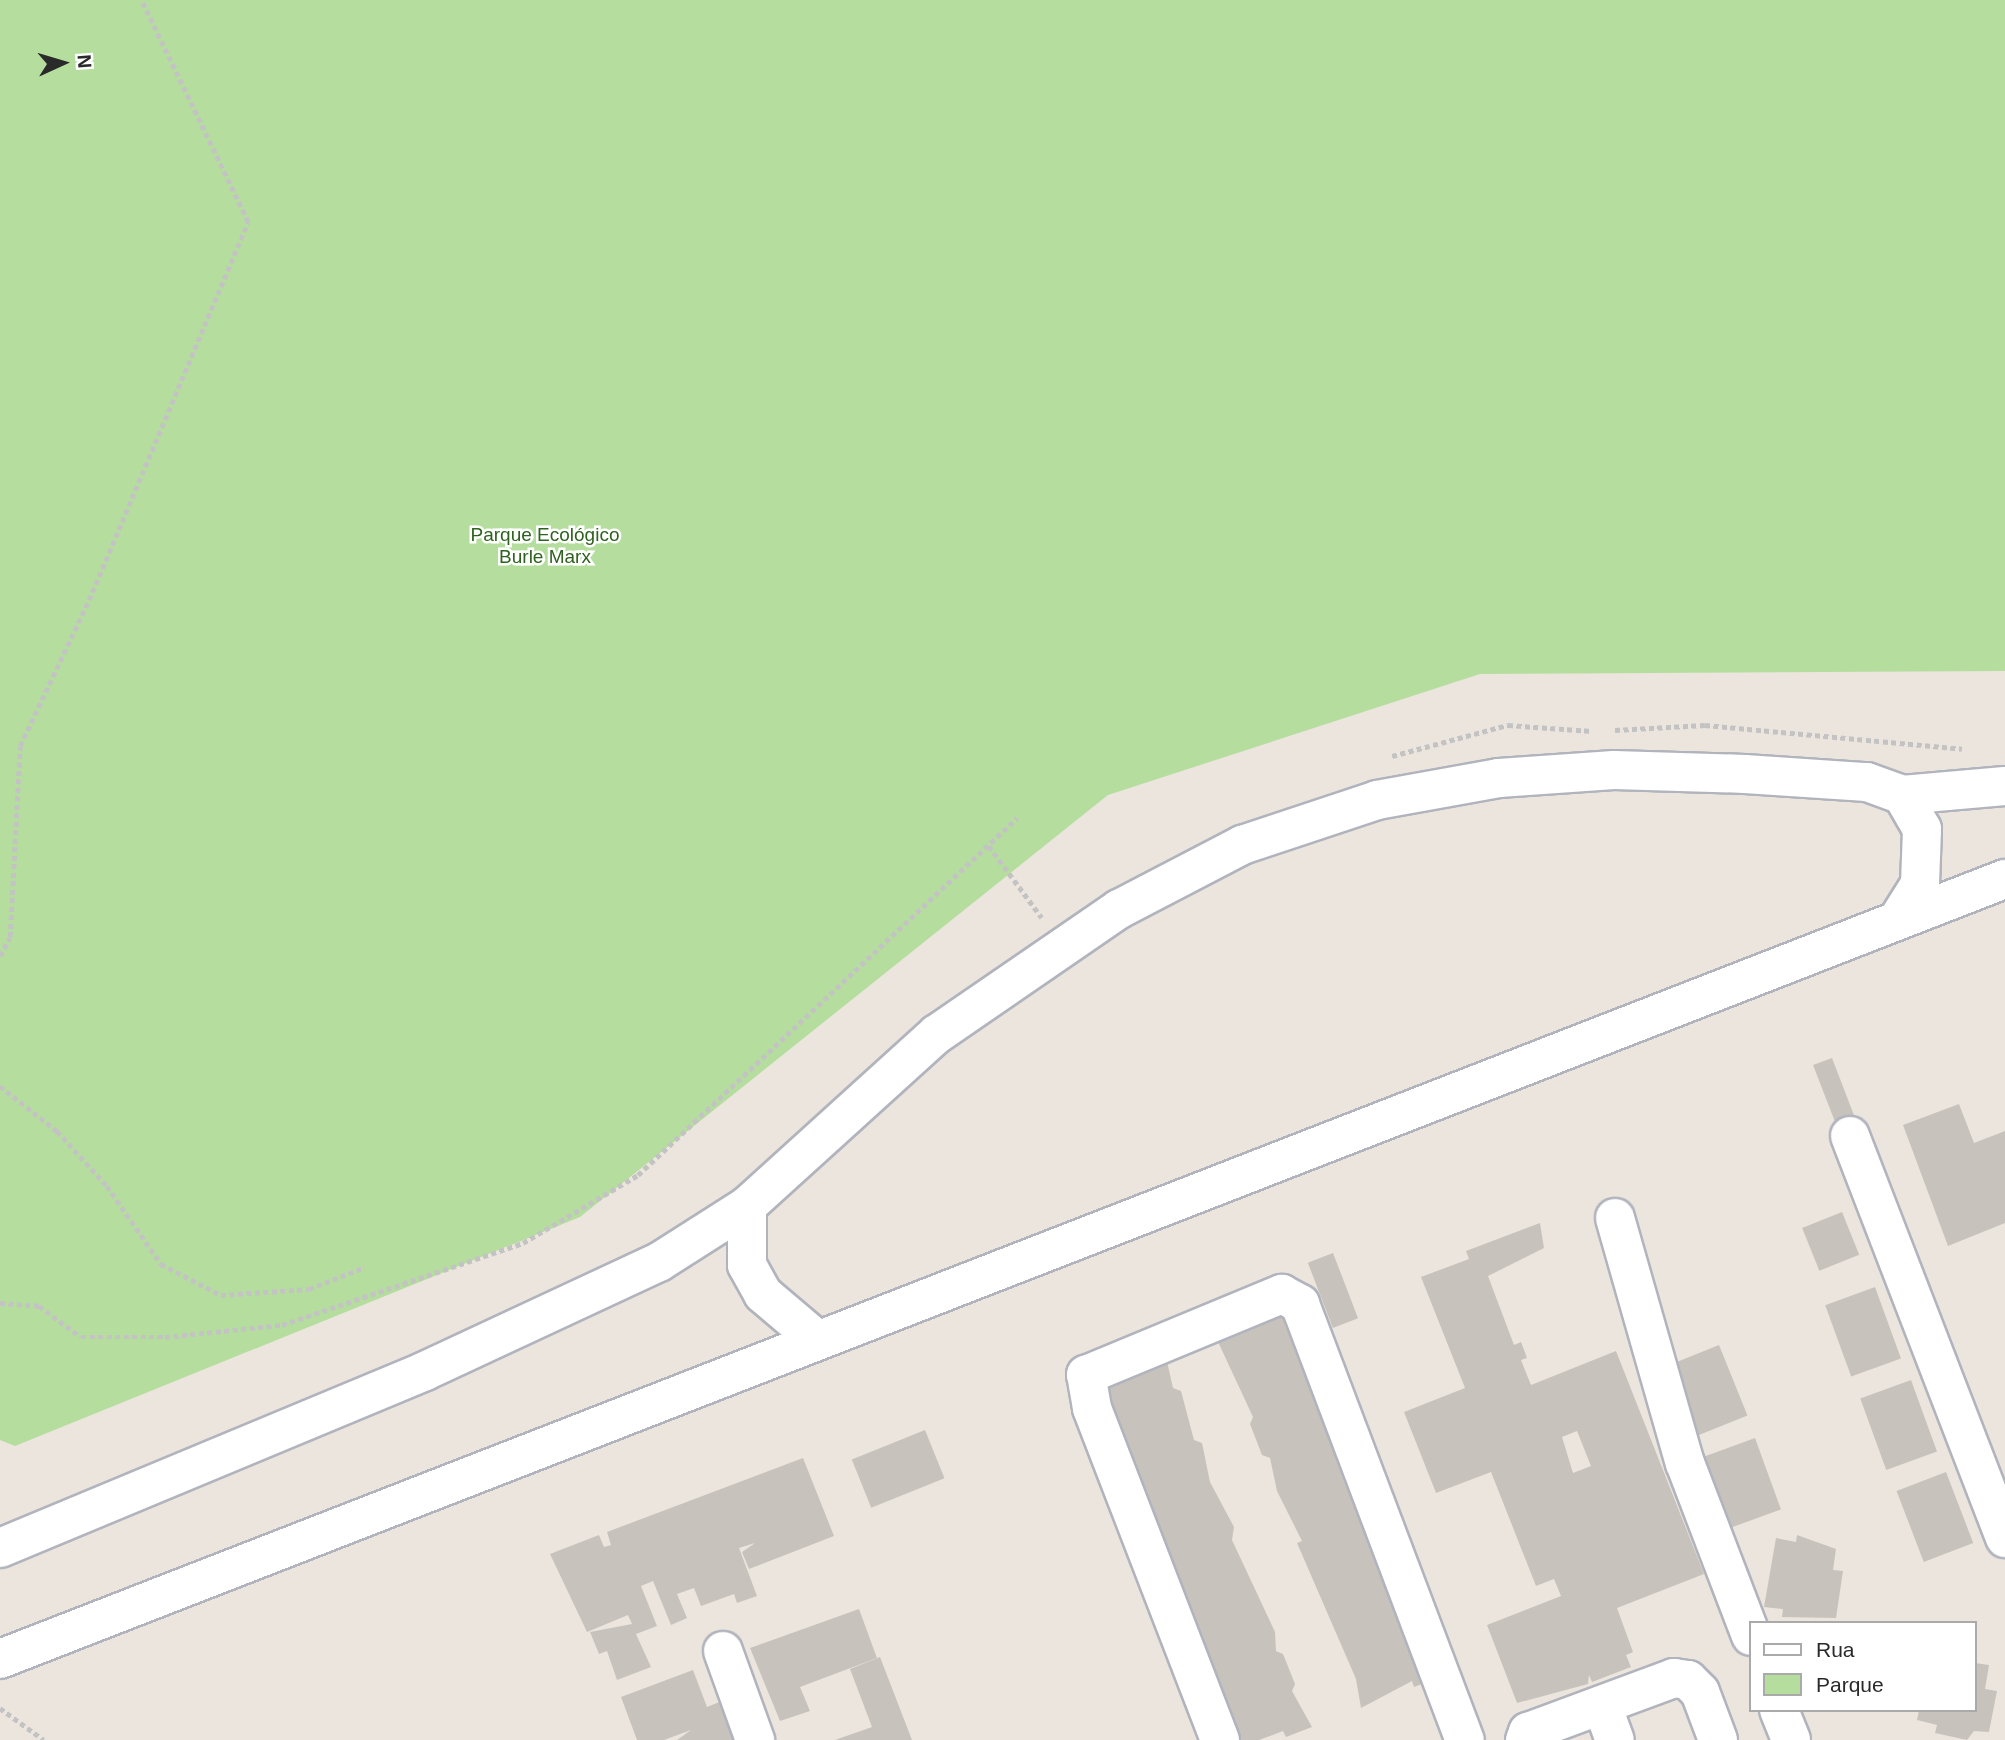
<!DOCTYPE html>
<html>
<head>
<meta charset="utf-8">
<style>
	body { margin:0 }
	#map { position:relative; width:2005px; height:1740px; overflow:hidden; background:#ebe5dd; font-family:Arial,sans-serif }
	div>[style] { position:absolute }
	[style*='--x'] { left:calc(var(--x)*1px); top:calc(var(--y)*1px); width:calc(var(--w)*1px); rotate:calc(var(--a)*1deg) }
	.green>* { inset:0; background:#b5de9e }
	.building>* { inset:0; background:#c7c3bc; transform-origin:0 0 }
	.path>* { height:4.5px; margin-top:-2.25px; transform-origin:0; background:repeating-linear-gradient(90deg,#c3c3c3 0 5px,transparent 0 8.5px) }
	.roads { filter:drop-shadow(2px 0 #b1b4bd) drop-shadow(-2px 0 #b1b4bd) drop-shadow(0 2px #b1b4bd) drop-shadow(0 -2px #b1b4bd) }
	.minor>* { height:38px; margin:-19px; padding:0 19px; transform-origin:19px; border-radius:19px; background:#fff }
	span { translate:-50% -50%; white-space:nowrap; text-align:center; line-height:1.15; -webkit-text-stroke:5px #fff; paint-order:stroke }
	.park-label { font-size:19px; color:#2f621f }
	.legend { position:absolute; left:1749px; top:1621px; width:228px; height:91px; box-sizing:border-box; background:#fff; border:2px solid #aaa; margin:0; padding:9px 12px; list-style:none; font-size:21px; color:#2a2a2a }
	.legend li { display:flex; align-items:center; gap:14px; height:35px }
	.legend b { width:35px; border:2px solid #aaa }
	.north { position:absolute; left:28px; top:28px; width:70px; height:70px; -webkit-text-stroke:5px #fff; paint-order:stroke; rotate:86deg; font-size:19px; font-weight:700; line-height:28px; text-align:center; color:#2a2a2a }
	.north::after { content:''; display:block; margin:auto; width:24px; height:32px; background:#2a2a2a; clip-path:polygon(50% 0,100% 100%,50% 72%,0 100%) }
</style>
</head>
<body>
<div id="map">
	<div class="green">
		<div style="clip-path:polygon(0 0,2005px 0,2005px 671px,1480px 674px,1108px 795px,580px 1217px,15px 1446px,0 1440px)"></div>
	</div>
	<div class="building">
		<div style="clip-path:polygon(1832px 1058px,1857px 1123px,1849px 1158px,1813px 1065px)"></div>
		<div style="clip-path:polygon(1959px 1104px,1974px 1143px,2005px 1131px,2005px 1223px,1948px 1246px,1903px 1125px)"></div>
		<div style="left:1842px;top:1212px;width:46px;height:43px;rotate:68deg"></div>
		<div style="clip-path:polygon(evenodd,1540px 1223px,1544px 1248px,1488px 1276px,1514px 1345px,1521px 1342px,1527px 1358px,1521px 1360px,1531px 1385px,1616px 1351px,1704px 1574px,1617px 1608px,1633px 1652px,1626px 1655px,1631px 1667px,1592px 1682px,1589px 1675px,1588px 1684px,1517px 1703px,1487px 1625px,1561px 1596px,1554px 1579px,1536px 1586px,1491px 1472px,1436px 1493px,1404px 1412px,1465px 1388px,1421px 1277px,1469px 1259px,1466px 1251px,1540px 1223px,1577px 1431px,1591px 1466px,1573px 1473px,1562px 1437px,1577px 1431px)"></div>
		<div style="left:1333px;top:1253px;width:70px;height:27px;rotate:69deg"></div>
		<div style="left:1875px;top:1287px;width:76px;height:53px;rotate:70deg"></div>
		<div style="clip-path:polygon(1292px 1297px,1442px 1676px,1414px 1687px,1412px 1681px,1361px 1708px,1356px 1679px,1297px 1543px,1302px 1541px,1277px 1491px,1270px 1458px,1262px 1455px,1250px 1424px,1253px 1417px,1212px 1329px)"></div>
		<div style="left:1719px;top:1345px;width:76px;height:55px;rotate:68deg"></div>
		<div style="clip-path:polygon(1164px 1348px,1173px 1388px,1181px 1391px,1194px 1440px,1202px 1443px,1210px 1482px,1234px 1527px,1232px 1540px,1275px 1632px,1276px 1651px,1283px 1654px,1295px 1684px,1292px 1691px,1312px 1727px,1286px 1737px,1283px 1731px,1259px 1740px,1227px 1740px,1085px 1379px)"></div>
		<div style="left:1911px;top:1380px;width:76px;height:54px;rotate:70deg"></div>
		<div style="left:925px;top:1430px;width:52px;height:79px;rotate:68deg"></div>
		<div style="left:1755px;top:1438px;width:76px;height:56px;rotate:70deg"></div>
		<div style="clip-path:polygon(803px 1458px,834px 1536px,749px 1569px,742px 1552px,755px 1543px,739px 1548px,757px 1596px,737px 1603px,734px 1594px,701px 1606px,694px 1588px,677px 1594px,687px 1618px,671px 1625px,653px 1581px,641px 1586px,657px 1626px,636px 1634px,651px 1667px,617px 1680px,607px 1651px,599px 1654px,590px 1632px,632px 1624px,628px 1615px,587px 1632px,550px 1554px,599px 1535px,604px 1547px,611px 1545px,607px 1532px)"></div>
		<div style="left:1946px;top:1472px;width:76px;height:53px;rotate:69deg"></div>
		<div style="clip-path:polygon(1797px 1535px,1836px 1549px,1833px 1570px,1843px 1571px,1836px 1618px,1782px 1617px,1783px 1609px,1764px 1607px,1776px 1538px,1796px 1542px)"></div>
		<div style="clip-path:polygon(859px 1609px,877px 1658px,800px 1687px,810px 1711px,780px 1721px,750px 1648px)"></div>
		<div style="clip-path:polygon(880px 1657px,912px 1740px,835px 1740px,872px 1727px,850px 1669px)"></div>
		<div style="clip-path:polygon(1975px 1663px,1989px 1665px,1985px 1689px,1997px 1691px,1989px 1732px,1974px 1731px,1967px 1740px,1935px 1733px,1937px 1725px,1917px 1720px,1919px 1710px,1975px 1710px)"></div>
		<div style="clip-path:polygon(693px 1670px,707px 1707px,727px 1699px,733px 1740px,677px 1740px,691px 1730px,664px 1740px,637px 1740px,621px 1697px)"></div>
	</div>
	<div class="path">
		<div style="--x:1615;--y:730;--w:90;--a:-3.2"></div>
		<div style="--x:1705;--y:725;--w:258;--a:5.3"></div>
		<div style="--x:1392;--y:756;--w:120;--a:-15"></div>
		<div style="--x:1508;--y:725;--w:84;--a:4.1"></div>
		<div style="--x:989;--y:846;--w:89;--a:53.6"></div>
		<div style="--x:0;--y:956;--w:21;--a:-62"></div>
		<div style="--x:10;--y:937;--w:191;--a:-87"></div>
		<div style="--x:20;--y:746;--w:161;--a:-64.7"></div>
		<div style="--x:89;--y:600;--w:410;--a:-67.2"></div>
		<div style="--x:248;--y:222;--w:246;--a:-115.7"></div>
		<div style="--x:0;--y:1086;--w:73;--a:38.3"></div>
		<div style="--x:57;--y:1131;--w:74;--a:47.7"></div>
		<div style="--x:107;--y:1186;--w:95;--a:55.3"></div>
		<div style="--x:161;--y:1264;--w:68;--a:27.3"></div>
		<div style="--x:221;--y:1295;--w:88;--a:-3.9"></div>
		<div style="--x:309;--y:1289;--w:60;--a:-21.4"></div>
		<div style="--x:0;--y:1303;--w:39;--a:4"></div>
		<div style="--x:39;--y:1306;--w:52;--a:36.4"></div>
		<div style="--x:81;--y:1337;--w:84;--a:0"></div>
		<div style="--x:165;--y:1337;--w:118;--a:-5.9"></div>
		<div style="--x:282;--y:1325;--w:255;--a:-18.8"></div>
		<div style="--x:523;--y:1243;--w:134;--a:-30.6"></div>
		<div style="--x:638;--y:1175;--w:521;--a:-43.29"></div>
		<div style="--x:0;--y:1708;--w:54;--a:36"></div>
	</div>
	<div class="roads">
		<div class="minor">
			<div style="--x:1898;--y:919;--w:41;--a:-57.8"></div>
			<div style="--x:1920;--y:884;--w:55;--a:-87.9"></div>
			<div style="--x:1922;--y:829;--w:39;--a:-120"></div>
			<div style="--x:1850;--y:1136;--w:431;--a:68.9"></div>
			<div style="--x:747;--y:1206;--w:59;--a:90"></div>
			<div style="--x:747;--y:1265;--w:33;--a:61"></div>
			<div style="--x:763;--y:1294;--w:70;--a:40.3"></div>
			<div style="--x:1615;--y:1218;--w:255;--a:74.1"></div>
			<div style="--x:1685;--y:1463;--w:185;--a:69.1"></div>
			<div style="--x:0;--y:1548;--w:460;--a:-22.6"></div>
			<div style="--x:425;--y:1371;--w:258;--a:-25"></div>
			<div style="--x:659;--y:1262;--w:104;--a:-32.5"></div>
			<div style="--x:747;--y:1206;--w:256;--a:-42.2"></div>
			<div style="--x:937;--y:1034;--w:221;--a:-34.5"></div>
			<div style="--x:1119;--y:909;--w:139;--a:-27.5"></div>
			<div style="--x:1242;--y:845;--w:142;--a:-18.4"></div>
			<div style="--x:1377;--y:800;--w:124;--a:-10.2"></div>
			<div style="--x:1499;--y:778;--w:115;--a:-4"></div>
			<div style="--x:1614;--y:770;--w:131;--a:1.7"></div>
			<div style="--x:1745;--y:774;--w:122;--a:3.8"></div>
			<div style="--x:1867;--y:782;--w:37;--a:20"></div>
			<div style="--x:1902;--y:795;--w:103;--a:-5"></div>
			<div style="--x:723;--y:1651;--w:95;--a:70.2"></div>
			<div style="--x:0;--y:1659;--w:2151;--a:-21.26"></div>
			<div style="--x:1602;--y:1705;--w:37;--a:70"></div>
			<div style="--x:1779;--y:1710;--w:32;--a:68"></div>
			<div style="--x:1220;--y:1740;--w:356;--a:-111.1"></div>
			<div style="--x:1092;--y:1408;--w:34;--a:-100"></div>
			<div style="--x:1086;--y:1375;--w:212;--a:-22.5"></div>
			<div style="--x:1282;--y:1294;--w:21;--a:29"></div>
			<div style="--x:1300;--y:1304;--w:466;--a:69.3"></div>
			<div style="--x:1525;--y:1740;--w:9;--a:-69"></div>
			<div style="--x:1528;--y:1732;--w:156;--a:-20.3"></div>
			<div style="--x:1674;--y:1678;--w:14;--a:8"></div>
			<div style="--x:1688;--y:1680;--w:17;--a:45"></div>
			<div style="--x:1700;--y:1692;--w:51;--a:69.4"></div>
		</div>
	</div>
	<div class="park-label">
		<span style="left:545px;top:546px">Parque Ecológico<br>Burle Marx</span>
	</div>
	<ul class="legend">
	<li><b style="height:9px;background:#fff"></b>Rua</li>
	<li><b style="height:19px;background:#b5de9e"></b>Parque</li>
	</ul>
	<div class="north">N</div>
</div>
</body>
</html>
